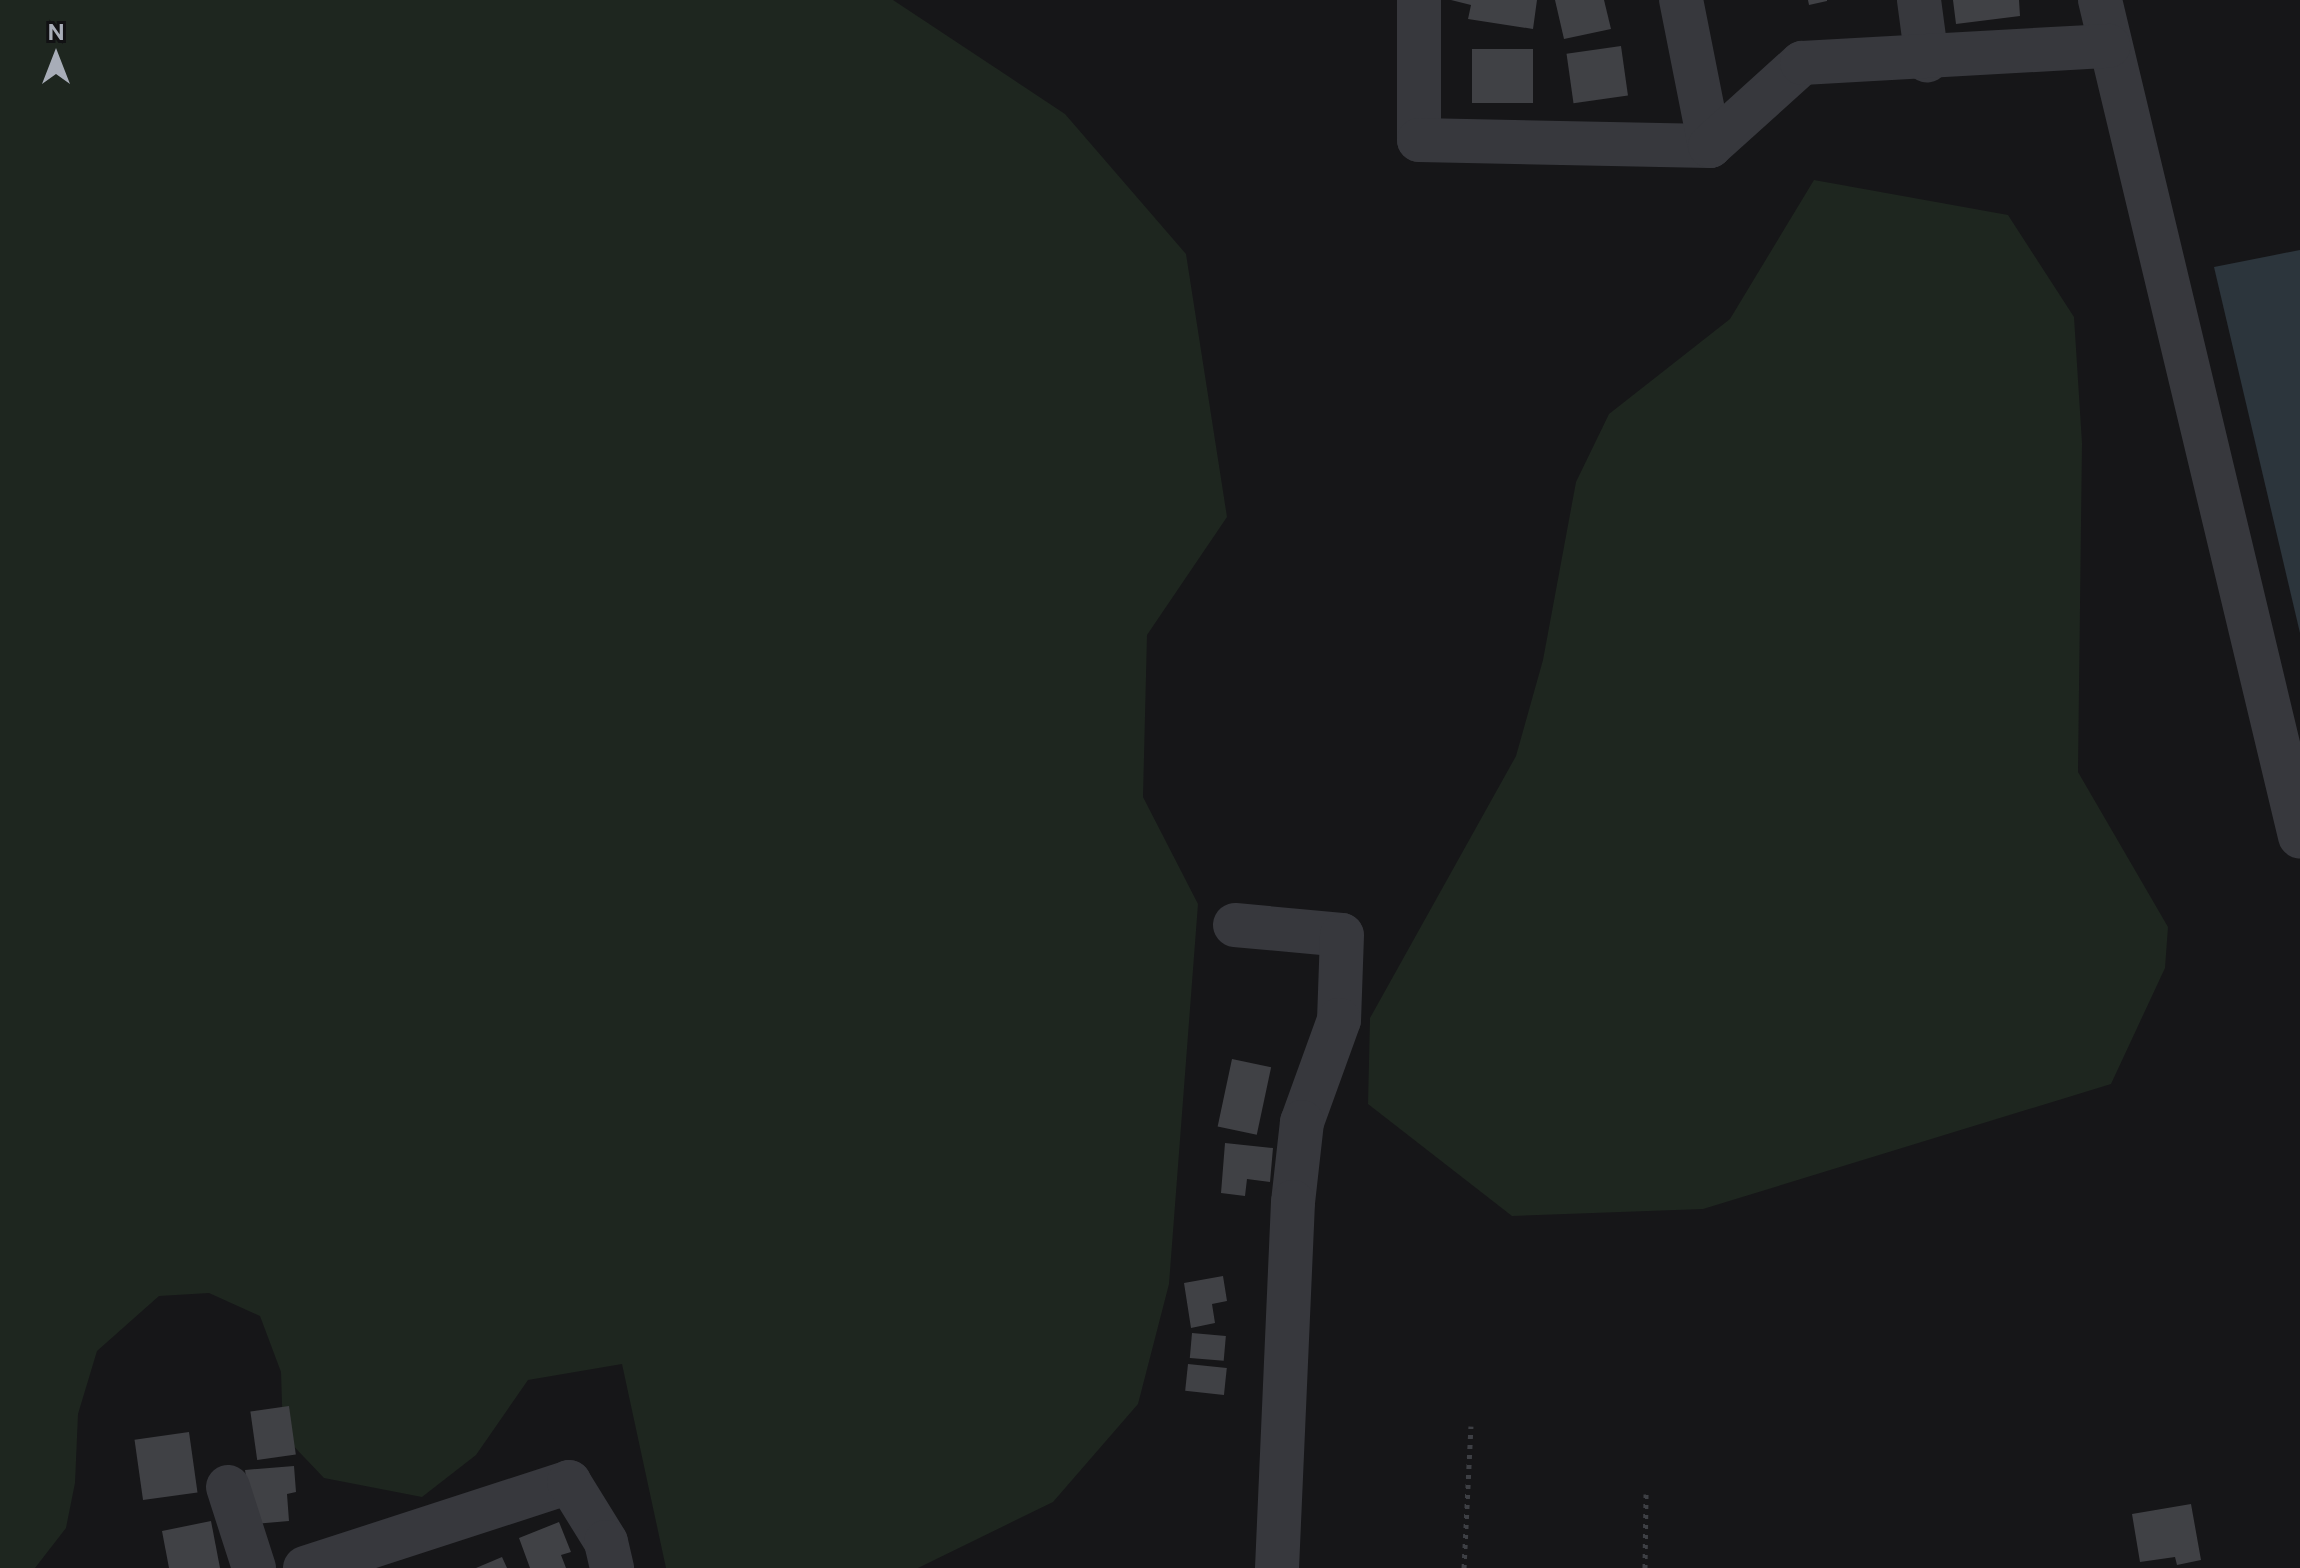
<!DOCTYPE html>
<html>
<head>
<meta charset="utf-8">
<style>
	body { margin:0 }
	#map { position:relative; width:2300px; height:1568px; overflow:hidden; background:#161618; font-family:"Public Sans",sans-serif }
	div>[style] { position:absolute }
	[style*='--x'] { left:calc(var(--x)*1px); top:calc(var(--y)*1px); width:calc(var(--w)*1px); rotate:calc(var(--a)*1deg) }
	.green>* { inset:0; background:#1e261f }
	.water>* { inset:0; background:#2c353c }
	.building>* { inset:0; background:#404145; transform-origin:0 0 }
	.path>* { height:5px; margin-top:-2.5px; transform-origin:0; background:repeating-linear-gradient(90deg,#3d3f44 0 4px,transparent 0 10px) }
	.minor>* { height:44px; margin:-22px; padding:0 22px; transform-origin:22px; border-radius:22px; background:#37383d }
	span { translate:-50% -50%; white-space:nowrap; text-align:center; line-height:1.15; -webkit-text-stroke:8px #111113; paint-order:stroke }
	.north { position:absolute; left:16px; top:16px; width:80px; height:80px; -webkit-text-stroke:6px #111113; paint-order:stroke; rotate:0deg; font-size:22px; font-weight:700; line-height:32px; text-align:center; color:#a8adb8 }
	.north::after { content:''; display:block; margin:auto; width:28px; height:36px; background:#a8adb8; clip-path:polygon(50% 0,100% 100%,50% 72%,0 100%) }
</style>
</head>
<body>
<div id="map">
	<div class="green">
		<div style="clip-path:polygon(0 0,893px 0,1065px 114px,1186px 254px,1227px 517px,1147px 635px,1143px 797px,1198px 904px,1169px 1284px,1138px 1404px,1053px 1502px,918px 1568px,666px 1568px,622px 1364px,528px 1380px,476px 1455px,422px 1497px,324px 1478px,283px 1435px,281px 1372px,260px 1316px,209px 1293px,159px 1296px,97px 1351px,78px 1414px,75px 1483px,66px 1528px,35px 1568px,0 1568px)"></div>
		<div style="clip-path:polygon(1814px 180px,2008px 215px,2074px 317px,2082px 443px,2078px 772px,2168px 927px,2165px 968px,2111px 1084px,1703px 1209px,1512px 1216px,1368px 1104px,1370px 1018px,1516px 756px,1543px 660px,1576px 482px,1609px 414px,1730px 319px)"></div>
	</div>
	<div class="water">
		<div style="clip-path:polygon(2300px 250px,2300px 633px,2214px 267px)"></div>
	</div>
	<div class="building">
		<div style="clip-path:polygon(1451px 0,1537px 0,1533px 29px,1468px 19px,1471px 5px)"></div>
		<div style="clip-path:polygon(1555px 0,1604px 0,1611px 29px,1564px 39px)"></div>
		<div style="clip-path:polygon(1808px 0,1827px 0,1827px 1px,1809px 5px)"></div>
		<div style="clip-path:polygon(1953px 0,2019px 0,2020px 16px,1956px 24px)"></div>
		<div style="left:1621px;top:46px;width:50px;height:55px;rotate:82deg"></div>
		<div style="left:1472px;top:49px;width:61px;height:54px"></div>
		<div style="left:1232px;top:1059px;width:40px;height:69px;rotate:12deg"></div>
		<div style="clip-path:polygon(1225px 1143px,1273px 1148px,1270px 1182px,1247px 1179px,1245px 1196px,1221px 1193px)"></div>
		<div style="clip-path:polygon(1223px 1276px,1227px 1301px,1212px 1304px,1215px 1323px,1191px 1328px,1184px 1283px)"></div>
		<div style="left:1192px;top:1333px;width:34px;height:25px;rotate:5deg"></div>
		<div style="left:1188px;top:1364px;width:39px;height:27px;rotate:6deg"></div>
		<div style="left:289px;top:1406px;width:49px;height:39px;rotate:82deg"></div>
		<div style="left:189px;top:1432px;width:61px;height:55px;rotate:82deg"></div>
		<div style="clip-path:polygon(294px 1466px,296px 1492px,287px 1494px,289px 1521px,253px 1524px,245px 1470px)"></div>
		<div style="clip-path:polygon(2191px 1504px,2201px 1560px,2177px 1565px,2175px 1557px,2140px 1562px,2132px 1514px)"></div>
		<div style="clip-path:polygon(211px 1521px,220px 1568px,169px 1568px,162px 1531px)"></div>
		<div style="clip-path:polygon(559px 1522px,571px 1552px,561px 1555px,566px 1568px,530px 1568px,519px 1538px)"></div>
		<div style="clip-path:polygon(502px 1557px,507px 1568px,476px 1568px)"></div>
	</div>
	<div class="path">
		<div style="--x:1464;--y:1568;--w:142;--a:-87.2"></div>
		<div style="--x:1645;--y:1568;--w:74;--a:-89.2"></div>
	</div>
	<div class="minor">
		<div style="--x:1419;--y:0;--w:140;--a:90"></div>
		<div style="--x:1419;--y:140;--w:291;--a:1.2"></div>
		<div style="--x:1710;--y:146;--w:149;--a:-101.2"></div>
		<div style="--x:1919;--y:0;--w:61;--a:82.4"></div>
		<div style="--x:2100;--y:0;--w:860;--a:76.55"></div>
		<div style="--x:1710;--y:146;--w:124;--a:-42.1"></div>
		<div style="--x:1802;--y:63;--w:307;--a:-3.2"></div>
		<div style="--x:1235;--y:925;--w:107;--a:5.3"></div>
		<div style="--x:1342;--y:935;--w:85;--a:92"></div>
		<div style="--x:1339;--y:1020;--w:109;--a:109.9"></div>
		<div style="--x:1302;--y:1122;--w:81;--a:96.4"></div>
		<div style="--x:1293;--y:1202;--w:366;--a:92.5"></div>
		<div style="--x:228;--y:1487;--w:85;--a:72.2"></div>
		<div style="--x:305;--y:1568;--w:278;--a:-18"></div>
		<div style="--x:569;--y:1482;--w:70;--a:58.3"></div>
		<div style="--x:606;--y:1542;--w:27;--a:77"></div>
	</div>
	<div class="north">N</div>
</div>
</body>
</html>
